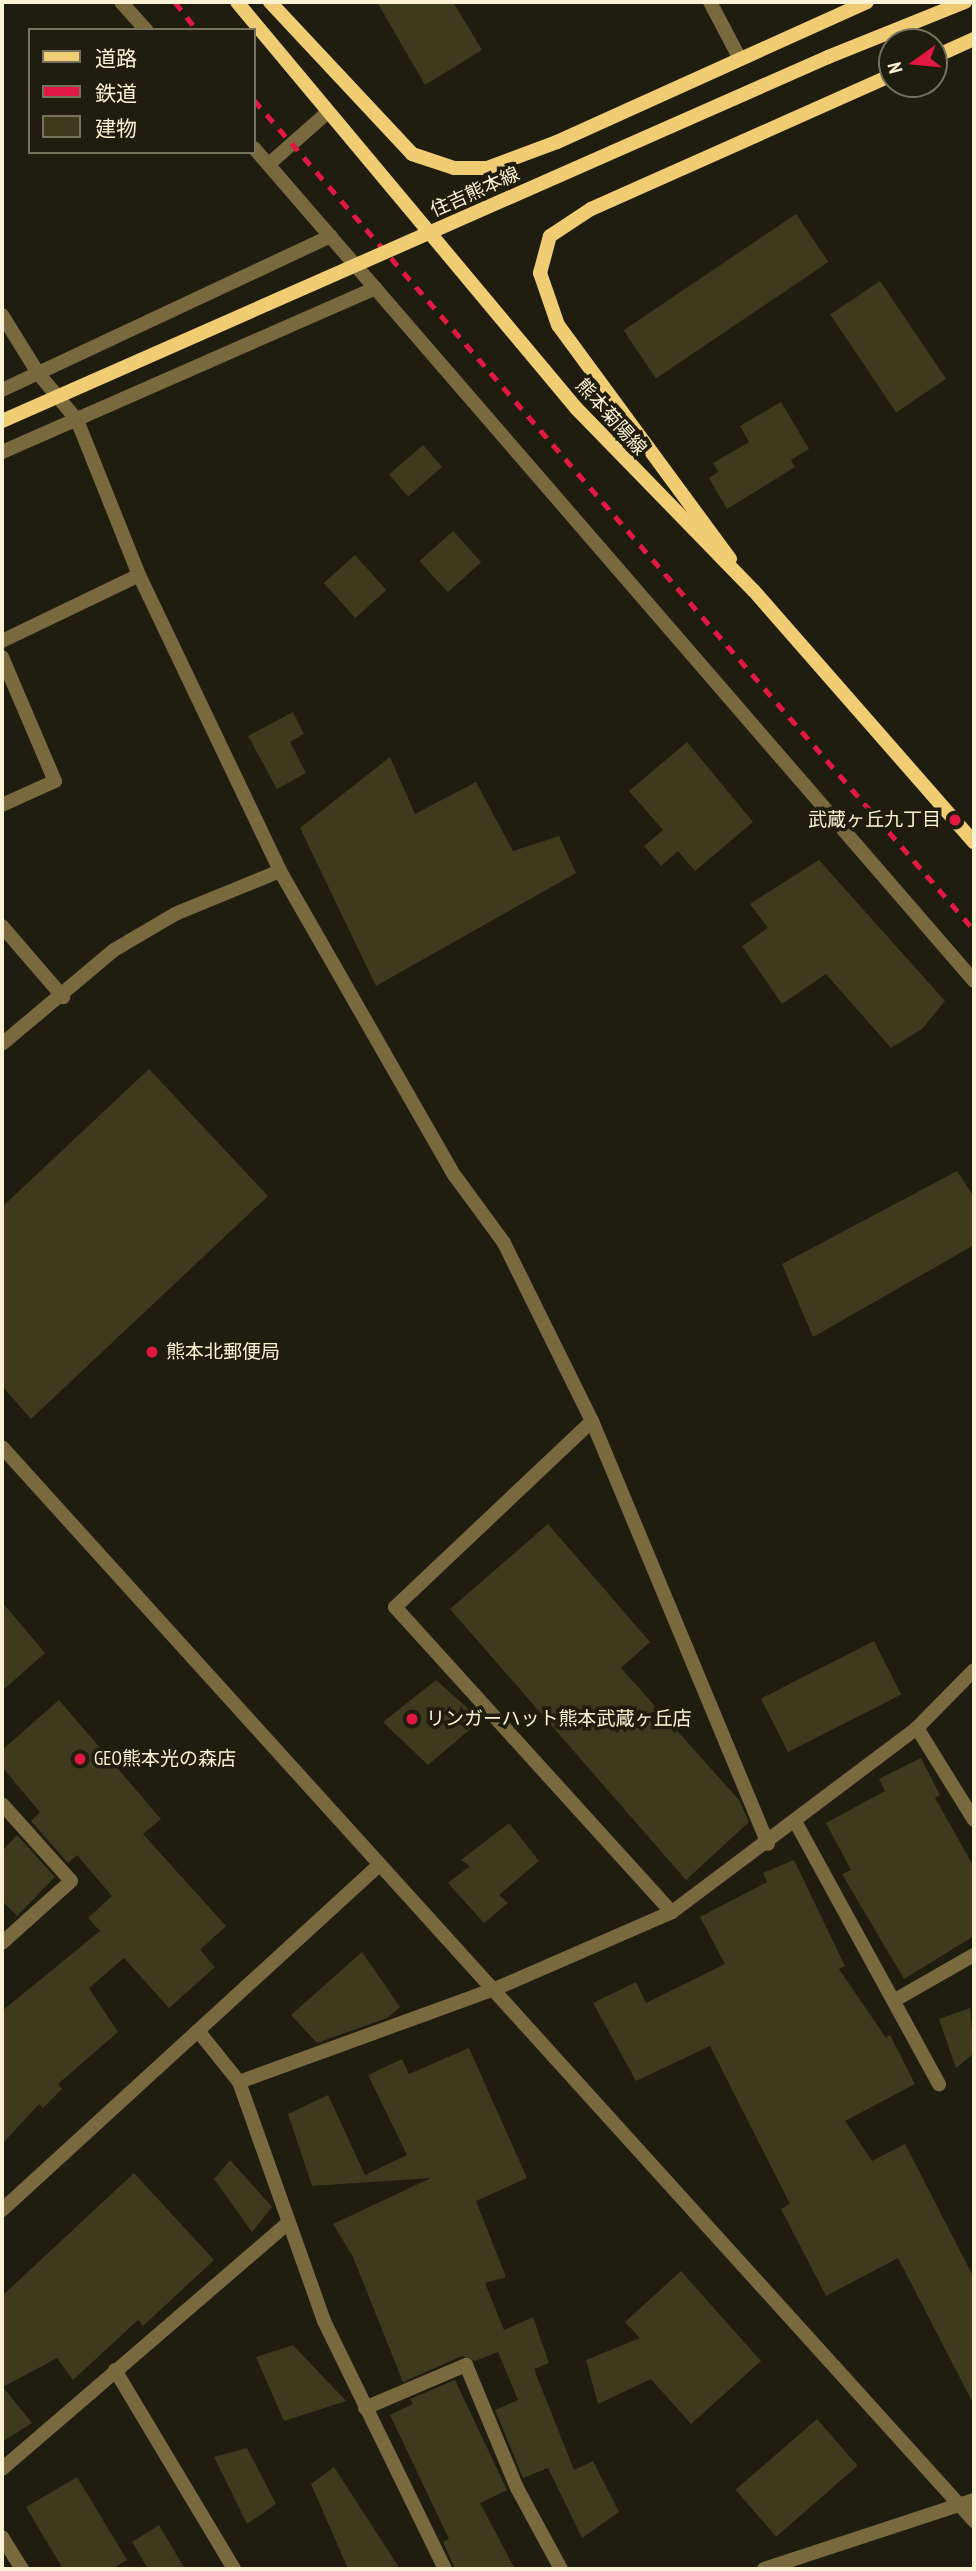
<!DOCTYPE html>
<html>
<head>
<meta charset="utf-8">
<style>
	body { margin:0 }
	#map { position:relative; width:976px; height:2571px; overflow:hidden; background:#1f1d0f; font-family:"PT Sans Narrow","Noto Sans JP",sans-serif }
	div>[style] { position:absolute }
	[style*='--x'] { left:calc(var(--x)*1px); top:calc(var(--y)*1px); width:calc(var(--w)*1px); rotate:calc(var(--a)*1deg) }
	.building>* { inset:0; background:#3e3a1d; transform-origin:0 0 }
	.minor>* { height:14px; margin:-7px; padding:0 7px; transform-origin:7px; border-radius:7px; background:#79693f }
	.tertiary>* { height:14px; margin:-7px; padding:0 7px; transform-origin:7px; border-radius:7px; background:#79693f }
	.secondary>* { height:14px; margin:-7px; padding:0 7px; transform-origin:7px; border-radius:7px; background:#f0cc73 }
	.rail>* { height:5px; margin-top:-2.5px; transform-origin:0; background:repeating-linear-gradient(90deg,#e11842 0 10px,transparent 0 19px) }
	.secondary-bridge>* { height:14px; margin:-7px; padding:0 7px; transform-origin:7px; border-radius:7px; background:#f0cc73 }
	.dots>* { width:19px; height:19px; translate:-50% -50%; box-sizing:border-box; border:4px solid #1f1d0f; border-radius:50% }
	span { translate:-50% -50%; white-space:nowrap; text-align:center; line-height:1.15; -webkit-text-stroke:7px #1f1d0f; paint-order:stroke }
	.street-label { font-size:19px; color:#faf2d2 }
	.poi-label { font-size:19px; color:#faf2d2 }
	.right { translate:-100% -50%; text-align:right }
	.left { translate:0 -50%; text-align:left }
	.frame { position:absolute; inset:0; border:4px solid #faf2d2; pointer-events:none }
	.legend { position:absolute; left:28px; top:28px; width:228px; height:126px; box-sizing:border-box; background:#1f1d0f; border:2px solid #77725d; margin:0; padding:9px 12px; list-style:none; font-size:21px; color:#faf2d2 }
	.legend li { display:flex; align-items:center; gap:14px; height:35px }
	.legend b { width:35px; border:2px solid #77725d }
	.north { position:absolute; left:878px; top:28px; width:70px; height:70px; box-sizing:border-box; background:#1f1d0f; border:2px solid #77725d; border-radius:50%; rotate:255deg; font-size:19px; font-weight:700; line-height:28px; text-align:center; color:#faf2d2 }
	.north::after { content:''; display:block; margin:auto; width:24px; height:32px; background:#e11842; clip-path:polygon(50% 0,100% 100%,50% 72%,0 100%) }
</style>
</head>
<body>
<div id="map">
	<div class="building">
		<div style="clip-path:polygon(377px 2px,453px 2px,482px 50px,425px 85px)"></div>
		<div style="left:796px;top:214px;width:58px;height:208px;rotate:56deg"></div>
		<div style="left:880px;top:281px;width:118px;height:60px;rotate:56deg"></div>
		<div style="clip-path:polygon(781px 402px,809px 449px,791px 460px,795px 467px,727px 509px,709px 478px,718px 472px,713px 463px,749px 442px,740px 426px)"></div>
		<div style="left:423px;top:445px;width:29px;height:45px;rotate:49deg"></div>
		<div style="left:453px;top:531px;width:42px;height:45px;rotate:48deg"></div>
		<div style="left:355px;top:555px;width:47px;height:42px;rotate:48deg"></div>
		<div style="clip-path:polygon(293px 712px,304px 734px,290px 742px,306px 773px,277px 789px,248px 736px)"></div>
		<div style="clip-path:polygon(687px 742px,753px 822px,695px 871px,678px 851px,661px 866px,644px 846px,663px 830px,629px 791px)"></div>
		<div style="clip-path:polygon(390px 757px,415px 814px,476px 782px,513px 851px,559px 836px,576px 873px,376px 986px,300px 828px)"></div>
		<div style="clip-path:polygon(819px 860px,945px 1001px,922px 1029px,891px 1048px,826px 974px,782px 1004px,742px 946px,768px 928px,750px 904px)"></div>
		<div style="clip-path:polygon(149px 1069px,268px 1196px,31px 1419px,2px 1386px,2px 1207px)"></div>
		<div style="clip-path:polygon(957px 1171px,974px 1197px,974px 1245px,813px 1337px,782px 1264px)"></div>
		<div style="clip-path:polygon(548px 1524px,650px 1642px,621px 1668px,739px 1800px,749px 1822px,686px 1880px,450px 1609px)"></div>
		<div style="clip-path:polygon(2px 1602px,45px 1653px,2px 1691px)"></div>
		<div style="left:874px;top:1641px;width:60px;height:127px;rotate:63deg"></div>
		<div style="clip-path:polygon(436px 1680px,481px 1720px,428px 1765px,383px 1722px)"></div>
		<div style="clip-path:polygon(59px 1700px,161px 1819px,143px 1834px,226px 1926px,200px 1950px,215px 1967px,169px 2008px,124px 1958px,89px 1988px,118px 2032px,58px 2084px,62px 2089px,43px 2108px,39px 2104px,2px 2144px,2px 2011px,100px 1931px,88px 1918px,112px 1896px,77px 1855px,68px 1863px,31px 1821px,40px 1812px,2px 1767px,2px 1750px)"></div>
		<div style="clip-path:polygon(921px 1758px,940px 1795px,935px 1798px,974px 1867px,974px 1936px,904px 1979px,842px 1874px,851px 1870px,826px 1823px,885px 1791px,879px 1779px)"></div>
		<div style="clip-path:polygon(509px 1823px,539px 1861px,499px 1895px,508px 1903px,484px 1923px,448px 1883px,470px 1866px,461px 1860px)"></div>
		<div style="clip-path:polygon(17px 1835px,55px 1877px,17px 1916px,2px 1901px,2px 1851px)"></div>
		<div style="clip-path:polygon(794px 1860px,845px 1966px,839px 1969px,886px 2038px,890px 2035px,915px 2084px,845px 2121px,872px 2161px,905px 2144px,974px 2278px,974px 2405px,898px 2258px,826px 2296px,781px 2209px,790px 2204px,710px 2046px,636px 2081px,593px 2003px,636px 1982px,646px 2003px,725px 1964px,700px 1917px,767px 1882px,763px 1873px)"></div>
		<div style="clip-path:polygon(362px 1952px,400px 2007px,387px 2018px,317px 2043px,291px 2015px)"></div>
		<div style="clip-path:polygon(970px 2008px,974px 2053px,956px 2068px,939px 2019px)"></div>
		<div style="clip-path:polygon(469px 2048px,527px 2178px,476px 2201px,506px 2277px,485px 2283px,504px 2330px,533px 2317px,549px 2363px,534px 2369px,574px 2470px,593px 2461px,619px 2512px,582px 2538px,548px 2468px,523px 2478px,495px 2410px,518px 2400px,498px 2352px,475px 2361px,462px 2356px,403px 2382px,353px 2257px,333px 2224px,431px 2178px,312px 2186px,288px 2114px,328px 2095px,365px 2175px,407px 2155px,368px 2075px,402px 2059px,409px 2074px)"></div>
		<div style="clip-path:polygon(230px 2160px,272px 2207px,252px 2232px,214px 2179px)"></div>
		<div style="clip-path:polygon(134px 2173px,214px 2260px,143px 2326px,138px 2320px,73px 2380px,57px 2358px,3px 2387px,32px 2423px,2px 2442px,2px 2296px)"></div>
		<div style="clip-path:polygon(681px 2271px,761px 2361px,691px 2424px,651px 2379px,598px 2404px,586px 2360px,640px 2338px,625px 2322px)"></div>
		<div style="clip-path:polygon(293px 2345px,346px 2401px,284px 2421px,256px 2357px)"></div>
		<div style="clip-path:polygon(455px 2380px,507px 2490px,480px 2503px,515px 2569px,455px 2569px,443px 2542px,449px 2539px,390px 2415px,413px 2404px,410px 2399px)"></div>
		<div style="left:817px;top:2419px;width:62px;height:108px;rotate:49deg"></div>
		<div style="clip-path:polygon(247px 2448px,276px 2504px,247px 2524px,214px 2457px)"></div>
		<div style="clip-path:polygon(334px 2467px,400px 2569px,348px 2569px,311px 2484px)"></div>
		<div style="clip-path:polygon(77px 2477px,127px 2560px,112px 2569px,63px 2569px,26px 2507px)"></div>
		<div style="clip-path:polygon(159px 2525px,185px 2569px,148px 2569px,132px 2542px)"></div>
	</div>
	<div class="minor">
		<div style="--x:121;--y:2;--w:38;--a:48"></div>
		<div style="--x:710;--y:2;--w:64;--a:62.2"></div>
		<div style="--x:254;--y:148;--w:1101;--a:49.16"></div>
		<div style="--x:269;--y:164;--w:79;--a:-41.4"></div>
		<div style="--x:2;--y:315;--w:68;--a:58.2"></div>
		<div style="--x:38;--y:373;--w:61;--a:50.3"></div>
		<div style="--x:77;--y:420;--w:167;--a:68.2"></div>
		<div style="--x:139;--y:575;--w:328;--a:64.5"></div>
		<div style="--x:280;--y:871;--w:352;--a:60.2"></div>
		<div style="--x:455;--y:1176;--w:83;--a:53.8"></div>
		<div style="--x:504;--y:1243;--w:199;--a:63.7"></div>
		<div style="--x:592;--y:1421;--w:458;--a:67.4"></div>
		<div style="--x:2;--y:390;--w:363;--a:-25.1"></div>
		<div style="--x:2;--y:452;--w:408;--a:-23.7"></div>
		<div style="--x:2;--y:641;--w:152;--a:-25.7"></div>
		<div style="--x:2;--y:657;--w:135;--a:66.9"></div>
		<div style="--x:55;--y:781;--w:58;--a:155.6"></div>
		<div style="--x:2;--y:926;--w:94;--a:49.3"></div>
		<div style="--x:2;--y:1044;--w:146;--a:-40"></div>
		<div style="--x:114;--y:950;--w:71;--a:-30.5"></div>
		<div style="--x:175;--y:914;--w:113;--a:-22.3"></div>
		<div style="--x:592;--y:1421;--w:271;--a:136.6"></div>
		<div style="--x:395;--y:1607;--w:412;--a:47.8"></div>
		<div style="--x:917;--y:1728;--w:108;--a:58.2"></div>
		<div style="--x:2;--y:1804;--w:103;--a:48.1"></div>
		<div style="--x:71;--y:1881;--w:93;--a:138.1"></div>
		<div style="--x:796;--y:1823;--w:298;--a:61.3"></div>
		<div style="--x:895;--y:2000;--w:91;--a:-29.7"></div>
		<div style="--x:199;--y:2032;--w:64;--a:51.3"></div>
		<div style="--x:239;--y:2082;--w:254;--a:70.4"></div>
		<div style="--x:324;--y:2321;--w:276;--a:64"></div>
		<div style="--x:239;--y:2082;--w:272;--a:-20"></div>
		<div style="--x:495;--y:1989;--w:193;--a:-23.5"></div>
		<div style="--x:672;--y:1912;--w:306;--a:-36.9"></div>
		<div style="--x:917;--y:1728;--w:81;--a:-45.5"></div>
		<div style="--x:115;--y:2370;--w:232;--a:59.1"></div>
		<div style="--x:365;--y:2408;--w:110;--a:-23.1"></div>
		<div style="--x:466;--y:2365;--w:133;--a:67.5"></div>
		<div style="--x:517;--y:2488;--w:92;--a:61.5"></div>
		<div style="--x:2;--y:2469;--w:374;--a:-40.7"></div>
		<div style="--x:2;--y:2537;--w:38;--a:58"></div>
		<div style="--x:764;--y:2569;--w:221;--a:-18.2"></div>
	</div>
	<div class="tertiary">
		<div style="--x:2;--y:1447;--w:1449;--a:47.85"></div>
		<div style="--x:2;--y:2210;--w:510;--a:-42.46"></div>
	</div>
	<div class="secondary">
		<div style="--x:237;--y:2;--w:529;--a:50.14"></div>
		<div style="--x:576;--y:408;--w:255;--a:45.8"></div>
		<div style="--x:754;--y:591;--w:334;--a:48.8"></div>
		<div style="--x:270;--y:2;--w:208;--a:46.9"></div>
		<div style="--x:412;--y:154;--w:44;--a:18.4"></div>
		<div style="--x:454;--y:168;--w:33;--a:0"></div>
		<div style="--x:487;--y:168;--w:75;--a:-20.4"></div>
		<div style="--x:557;--y:142;--w:340;--a:-24.3"></div>
		<div style="--x:828;--y:57;--w:148;--a:-21.9"></div>
		<div style="--x:934;--y:57;--w:44;--a:-24.2"></div>
		<div style="--x:730;--y:559;--w:290;--a:-126.3"></div>
		<div style="--x:558;--y:325;--w:55;--a:-109.1"></div>
		<div style="--x:540;--y:273;--w:38;--a:-75"></div>
		<div style="--x:550;--y:236;--w:49;--a:-33.4"></div>
		<div style="--x:591;--y:209;--w:329;--a:-24"></div>
	</div>
	<div class="rail">
		<div style="--x:175;--y:2;--w:36;--a:52"></div>
		<div style="--x:254;--y:100;--w:1099;--a:49.06"></div>
	</div>
	<div class="secondary-bridge">
		<div style="--x:2;--y:421;--w:903;--a:-23.78"></div>
	</div>
	<div class="dots">
		<div style="left:955px;top:820px;background:#e11842"></div>
		<div style="left:152px;top:1352px;background:#e11842"></div>
		<div style="left:412px;top:1719px;background:#e11842"></div>
		<div style="left:80px;top:1759px;background:#e11842"></div>
	</div>
	<div class="street-label">
		<span style="left:475px;top:192px;rotate:-24deg">住吉熊本線</span>
		<span style="left:611px;top:417px;rotate:48deg">熊本菊陽線</span>
	</div>
	<div class="poi-label">
		<span class="right" style="left:941px;top:820px">武蔵ヶ丘九丁目</span>
		<span class="left" style="left:166px;top:1352px">熊本北郵便局</span>
		<span class="left" style="left:426px;top:1719px">リンガーハット熊本武蔵ヶ丘店</span>
		<span class="left" style="left:94px;top:1759px">GEO熊本光の森店</span>
	</div>
	<div class="frame"></div>
	<ul class="legend">
	<li><b style="height:9px;background:#f0cc73"></b>道路</li>
	<li><b style="height:9px;background:#e11842"></b>鉄道</li>
	<li><b style="height:19px;background:#3e3a1d"></b>建物</li>
	</ul>
	<div class="north">N</div>
</div>
</body>
</html>
